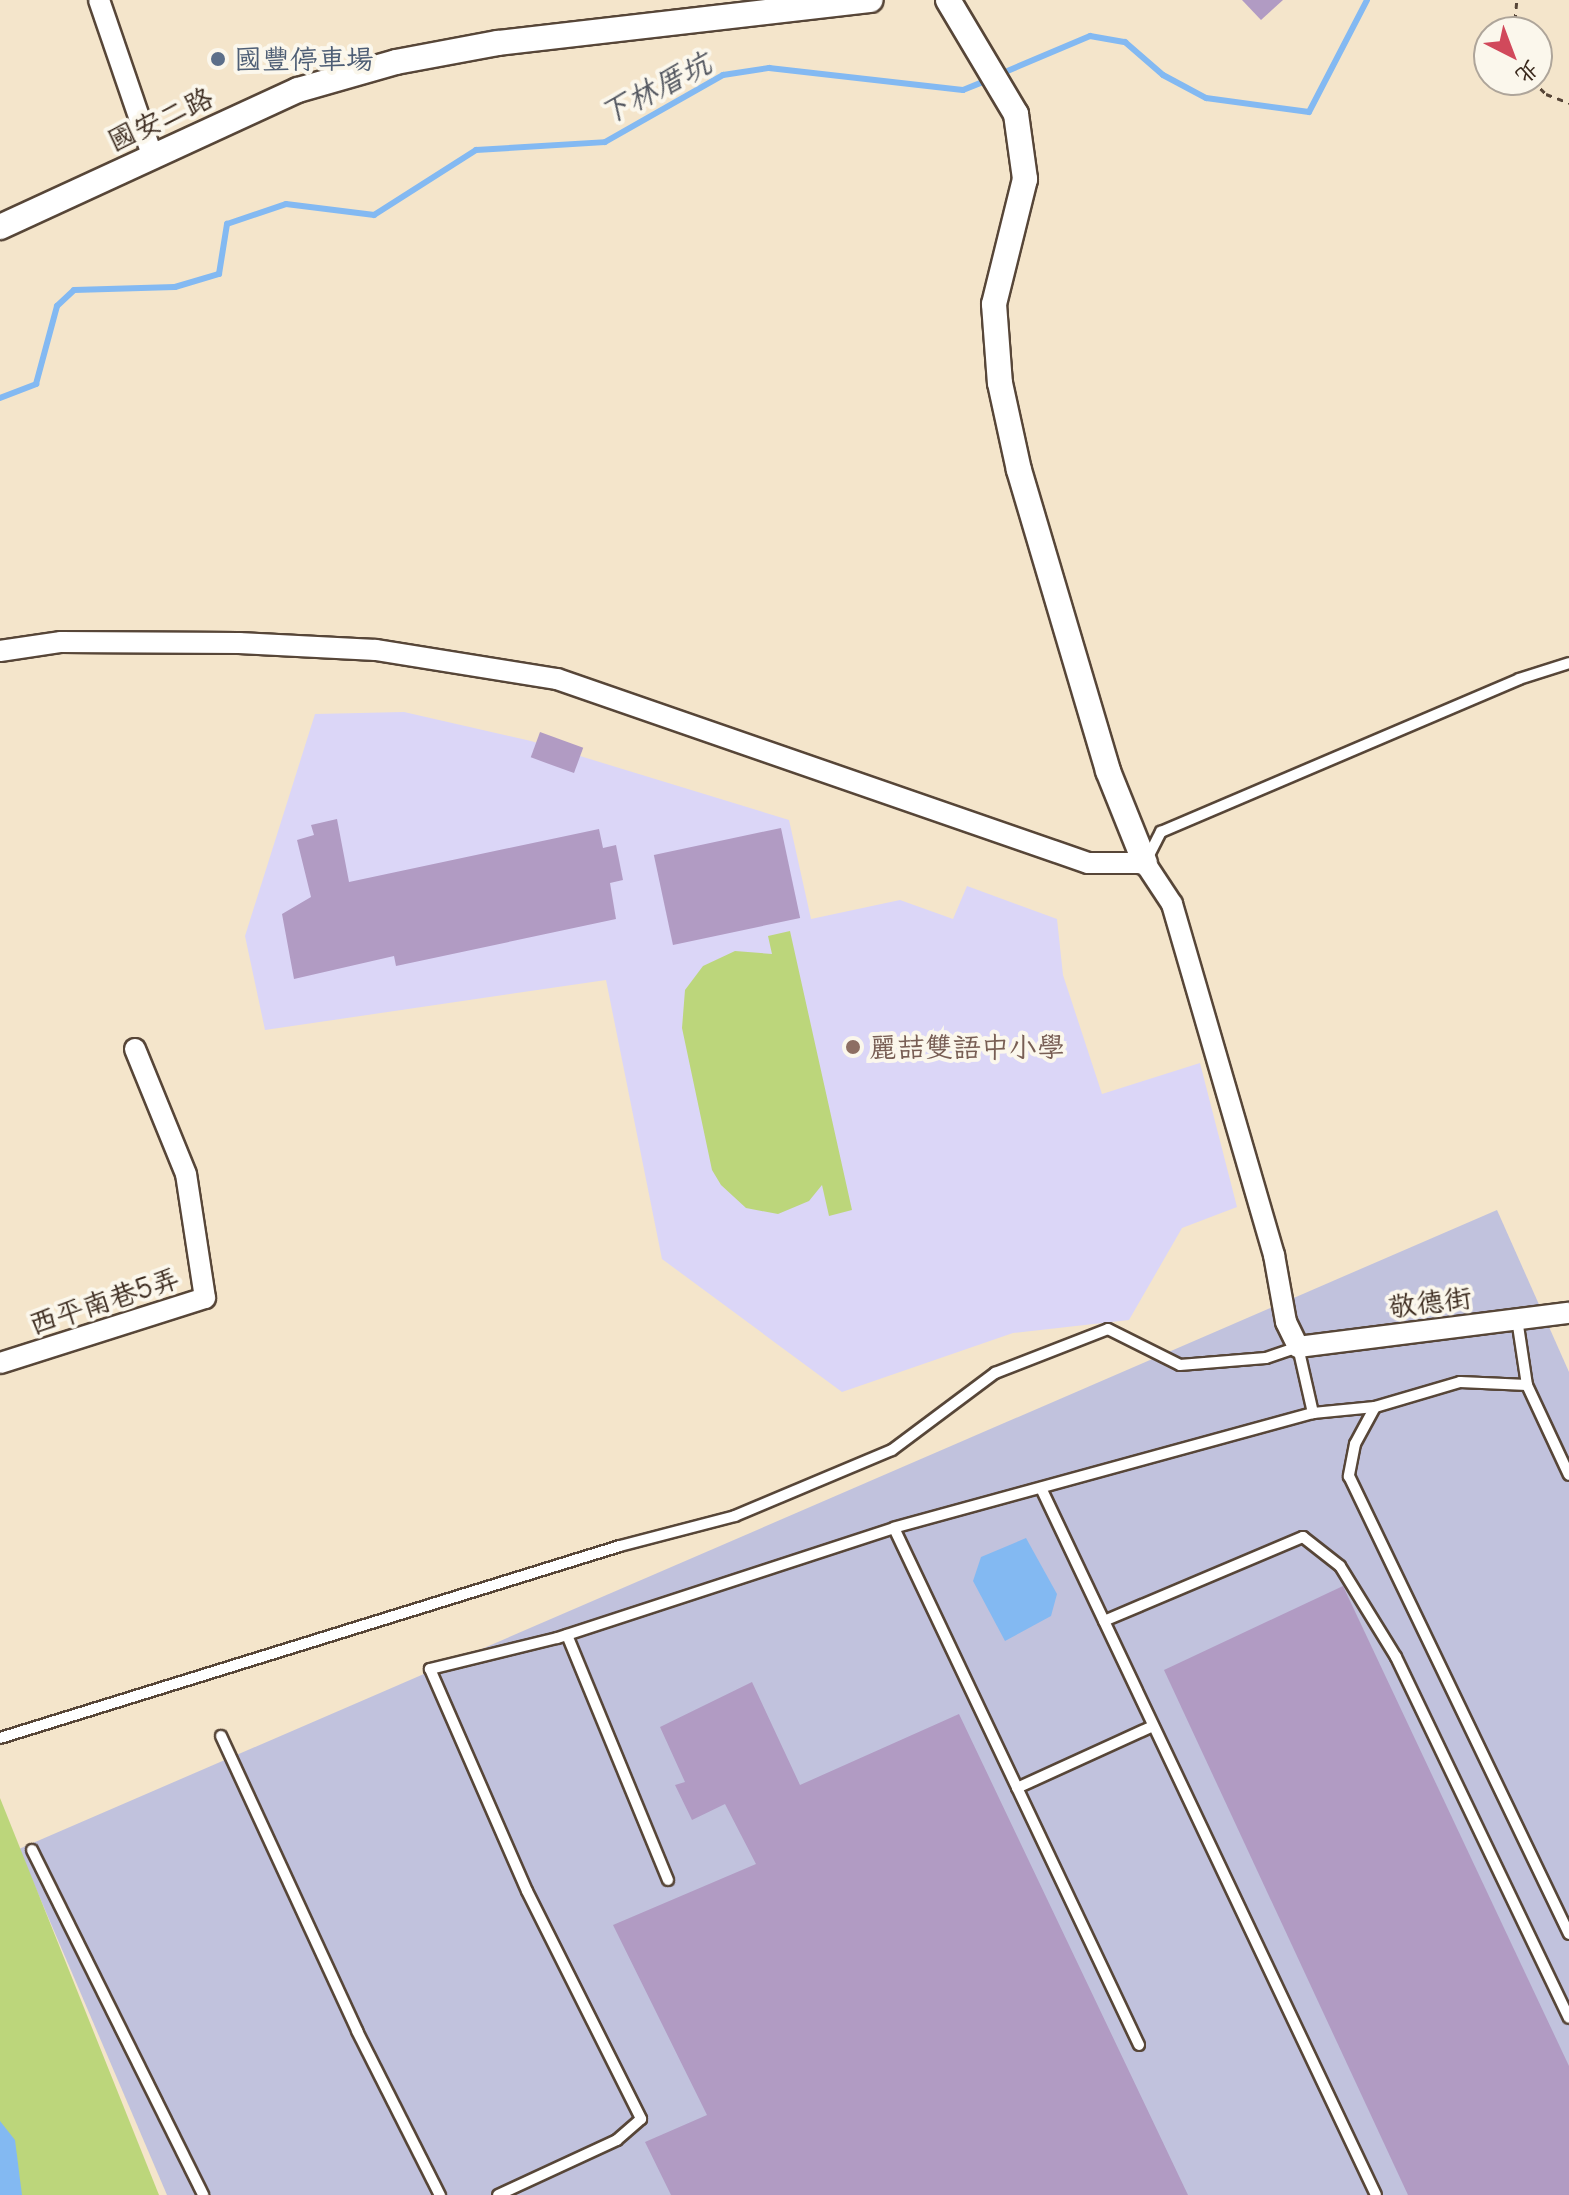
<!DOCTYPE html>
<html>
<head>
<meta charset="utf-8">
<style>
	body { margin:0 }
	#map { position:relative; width:1569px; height:2195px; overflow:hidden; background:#f4e5cb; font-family:Delius,"LXGW WenKai TC",sans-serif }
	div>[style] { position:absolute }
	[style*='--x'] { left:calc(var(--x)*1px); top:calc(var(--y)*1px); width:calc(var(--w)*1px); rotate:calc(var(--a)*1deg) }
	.built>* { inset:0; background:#dbd6f7 }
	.industrial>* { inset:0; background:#c1c2dd }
	.green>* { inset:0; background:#bcd67b }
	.water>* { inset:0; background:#83b9f2 }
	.stream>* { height:6px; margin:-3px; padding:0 3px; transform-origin:3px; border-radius:3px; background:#83b9f2 }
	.building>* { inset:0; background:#b19bc3; transform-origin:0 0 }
	.path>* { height:3px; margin-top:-1.5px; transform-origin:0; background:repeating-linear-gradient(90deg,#574638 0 6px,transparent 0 12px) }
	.roads { filter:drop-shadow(2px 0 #574638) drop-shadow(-2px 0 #574638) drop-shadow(0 2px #574638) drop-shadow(0 -2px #574638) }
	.service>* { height:10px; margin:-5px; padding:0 5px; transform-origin:5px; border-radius:5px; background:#fff }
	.minor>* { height:20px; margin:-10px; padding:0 10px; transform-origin:10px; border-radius:10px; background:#fff }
	.tertiary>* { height:24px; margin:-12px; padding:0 12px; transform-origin:12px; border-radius:12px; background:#fff }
	.dots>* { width:22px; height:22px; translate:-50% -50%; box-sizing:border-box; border:4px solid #fbf7ec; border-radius:50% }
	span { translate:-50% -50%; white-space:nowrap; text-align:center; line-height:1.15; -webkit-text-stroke:8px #fbf7ec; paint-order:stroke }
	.service-label { font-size:28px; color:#4e5e75 }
	.left { translate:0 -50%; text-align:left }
	.street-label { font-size:28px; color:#3b2a1e }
	.education-label { font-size:28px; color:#785e54 }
	.water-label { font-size:30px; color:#51555e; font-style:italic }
	.north { position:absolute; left:1473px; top:16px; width:80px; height:80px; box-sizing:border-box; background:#fbf7ec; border:2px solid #aea59a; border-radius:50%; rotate:138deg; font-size:22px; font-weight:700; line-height:32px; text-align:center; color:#3b2a1e }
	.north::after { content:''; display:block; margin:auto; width:28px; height:36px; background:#d1495b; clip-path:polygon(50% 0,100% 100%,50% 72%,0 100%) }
</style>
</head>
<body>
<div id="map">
	<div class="built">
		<div style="clip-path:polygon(404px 712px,531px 741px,789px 820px,811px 919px,900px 900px,953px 919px,967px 886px,1057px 919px,1063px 975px,1102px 1094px,1200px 1063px,1237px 1207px,1182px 1228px,1129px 1320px,1013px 1333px,842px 1392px,662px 1259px,606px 980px,265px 1030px,245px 936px,315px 714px)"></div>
	</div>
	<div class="industrial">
		<div style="clip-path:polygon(1497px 1210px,1569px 1372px,1569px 2195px,167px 2195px,19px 1849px)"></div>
	</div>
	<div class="green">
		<div style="clip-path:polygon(790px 931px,852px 1210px,829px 1216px,822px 1185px,809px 1201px,778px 1214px,746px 1208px,721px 1185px,712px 1170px,682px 1028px,685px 990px,703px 966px,735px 951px,772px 954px,768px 936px)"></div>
		<div style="clip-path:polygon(0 1798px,159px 2195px,0 2195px)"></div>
	</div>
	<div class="water">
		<div style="clip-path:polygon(1026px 1538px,1057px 1594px,1051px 1616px,1005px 1641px,973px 1581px,981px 1557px)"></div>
		<div style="clip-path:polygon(0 2121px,15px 2140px,22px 2195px,0 2195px)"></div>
	</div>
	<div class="stream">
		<div style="--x:998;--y:75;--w:100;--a:-23"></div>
		<div style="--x:1090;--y:36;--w:36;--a:10"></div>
		<div style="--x:1125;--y:42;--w:50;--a:41"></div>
		<div style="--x:1163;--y:75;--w:49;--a:28.1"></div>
		<div style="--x:1206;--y:98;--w:104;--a:7.7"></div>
		<div style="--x:1309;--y:112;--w:126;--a:-62.6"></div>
		<div style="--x:0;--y:398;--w:39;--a:-21"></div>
		<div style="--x:36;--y:384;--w:81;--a:-74.9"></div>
		<div style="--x:57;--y:306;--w:23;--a:-43"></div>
		<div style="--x:74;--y:290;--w:101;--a:-1.7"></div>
		<div style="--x:175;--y:287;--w:46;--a:-16.5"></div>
		<div style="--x:219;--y:274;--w:51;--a:-80.9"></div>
		<div style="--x:227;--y:224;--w:62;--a:-18.7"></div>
		<div style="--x:286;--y:204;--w:89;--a:7.1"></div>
		<div style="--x:374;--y:215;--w:121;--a:-32.5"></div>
		<div style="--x:476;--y:150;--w:129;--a:-3.5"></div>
		<div style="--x:605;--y:142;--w:136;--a:-29.6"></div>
		<div style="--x:723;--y:75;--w:47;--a:-8.7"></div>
		<div style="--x:769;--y:68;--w:195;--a:6.5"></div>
		<div style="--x:963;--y:90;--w:27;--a:-22"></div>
	</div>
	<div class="building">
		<div style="clip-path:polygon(1242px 0,1283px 0,1261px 20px)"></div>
		<div style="left:540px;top:732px;width:46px;height:27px;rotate:20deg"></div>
		<div style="clip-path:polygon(337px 819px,349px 882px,599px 829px,603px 848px,616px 845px,623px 880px,610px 883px,616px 919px,396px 966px,394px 956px,294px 979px,282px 914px,311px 897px,297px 840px,314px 835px,311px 825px)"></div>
		<div style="left:781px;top:828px;width:92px;height:130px;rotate:78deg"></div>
		<div style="clip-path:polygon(1343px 1586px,1569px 2066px,1569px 2195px,1408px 2195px,1164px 1670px)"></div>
		<div style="clip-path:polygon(752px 1682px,800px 1785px,959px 1714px,1188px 2195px,671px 2195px,645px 2142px,707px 2115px,613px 1925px,756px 1864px,725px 1804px,692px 1820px,675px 1785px,685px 1782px,660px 1727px)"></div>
	</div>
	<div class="path">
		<div style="--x:1514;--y:32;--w:32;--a:-85"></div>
		<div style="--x:1532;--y:80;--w:20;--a:45"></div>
		<div style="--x:1546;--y:94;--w:25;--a:21"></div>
	</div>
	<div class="roads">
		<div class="service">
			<div style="--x:1146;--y:861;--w:33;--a:-63"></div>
			<div style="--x:1161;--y:832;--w:389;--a:-23.1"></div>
			<div style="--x:1519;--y:679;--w:52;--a:-17.7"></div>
			<div style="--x:1517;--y:1319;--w:67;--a:81.4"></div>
			<div style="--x:1527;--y:1385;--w:99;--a:65"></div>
			<div style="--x:1527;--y:1385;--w:67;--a:-177.4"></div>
			<div style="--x:1460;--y:1382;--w:89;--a:163.6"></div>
			<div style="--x:1375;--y:1407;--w:42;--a:118.4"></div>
			<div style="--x:1355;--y:1444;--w:33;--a:101"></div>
			<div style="--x:1349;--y:1476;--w:508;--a:64.34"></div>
			<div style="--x:1313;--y:1413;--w:62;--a:-5.5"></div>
			<div style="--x:1041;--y:1488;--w:782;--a:64.65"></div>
			<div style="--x:894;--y:1528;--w:572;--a:64.64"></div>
			<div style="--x:1104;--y:1621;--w:216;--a:-22.9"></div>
			<div style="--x:1303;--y:1537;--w:47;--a:38.1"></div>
			<div style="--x:1340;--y:1566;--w:107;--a:58.4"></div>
			<div style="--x:1396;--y:1657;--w:400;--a:64.4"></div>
			<div style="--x:567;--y:1635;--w:265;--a:67.6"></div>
			<div style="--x:221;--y:1736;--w:325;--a:65.2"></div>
			<div style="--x:357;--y:2031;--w:184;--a:63.2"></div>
			<div style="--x:0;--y:1738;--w:649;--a:-17.21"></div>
			<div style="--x:620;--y:1546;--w:119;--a:-14.6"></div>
			<div style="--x:735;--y:1516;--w:170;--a:-22.8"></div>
			<div style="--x:892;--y:1450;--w:129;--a:-36.8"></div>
			<div style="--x:995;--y:1373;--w:121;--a:-21.3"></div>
			<div style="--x:1108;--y:1329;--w:80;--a:26.6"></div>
			<div style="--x:1180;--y:1365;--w:86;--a:-4.7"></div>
			<div style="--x:1266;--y:1358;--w:34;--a:-19"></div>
			<div style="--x:1298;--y:1347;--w:68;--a:77.2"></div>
			<div style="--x:1313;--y:1413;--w:434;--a:164.7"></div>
			<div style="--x:894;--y:1528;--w:354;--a:161.9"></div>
			<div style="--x:557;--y:1638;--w:131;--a:166.3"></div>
			<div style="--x:430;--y:1669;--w:242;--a:66.4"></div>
			<div style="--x:527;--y:1891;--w:255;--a:63.4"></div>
			<div style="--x:641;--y:2119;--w:32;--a:139"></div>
			<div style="--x:617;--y:2140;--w:131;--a:155.2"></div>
			<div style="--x:1017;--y:1788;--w:149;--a:-24.5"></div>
			<div style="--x:32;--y:1850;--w:385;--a:63.6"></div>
		</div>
		<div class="minor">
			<div style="--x:99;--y:0;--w:164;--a:71.1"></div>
			<div style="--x:0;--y:651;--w:62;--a:-8.4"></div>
			<div style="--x:61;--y:642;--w:178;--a:0.3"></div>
			<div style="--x:239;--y:643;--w:137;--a:2.9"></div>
			<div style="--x:376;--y:650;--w:183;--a:9.1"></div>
			<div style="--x:557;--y:679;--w:562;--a:19.11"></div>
			<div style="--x:1088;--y:863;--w:57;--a:0"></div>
			<div style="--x:1145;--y:863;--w:49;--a:56.6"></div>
			<div style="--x:1172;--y:904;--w:366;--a:73.8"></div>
			<div style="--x:1274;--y:1255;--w:68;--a:79.8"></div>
			<div style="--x:1286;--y:1322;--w:28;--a:64"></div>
			<div style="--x:1298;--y:1347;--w:273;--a:-7.2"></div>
			<div style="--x:0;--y:1363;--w:215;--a:-17.6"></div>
			<div style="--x:205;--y:1298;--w:125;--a:-98.7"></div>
			<div style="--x:186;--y:1174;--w:135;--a:-112.2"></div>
		</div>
		<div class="tertiary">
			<div style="--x:948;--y:0;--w:133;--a:59.2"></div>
			<div style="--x:1016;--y:114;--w:66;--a:82.1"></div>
			<div style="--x:1025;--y:179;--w:129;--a:103.9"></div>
			<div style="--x:994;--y:304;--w:79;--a:85.7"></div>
			<div style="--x:1000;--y:383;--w:89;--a:77.7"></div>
			<div style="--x:1019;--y:470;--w:314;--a:73.5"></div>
			<div style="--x:1108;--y:771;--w:99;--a:68.1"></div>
			<div style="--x:0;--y:227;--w:328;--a:-24.7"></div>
			<div style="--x:298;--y:90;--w:102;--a:-15.9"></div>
			<div style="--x:396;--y:62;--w:104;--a:-10.6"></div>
			<div style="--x:498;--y:43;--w:375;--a:-6.6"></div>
		</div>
	</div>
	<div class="dots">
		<div style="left:218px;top:59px;background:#5c6f8a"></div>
		<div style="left:853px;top:1047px;background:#8d6e63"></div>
	</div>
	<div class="service-label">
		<span class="left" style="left:234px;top:59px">國豐停車場</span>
	</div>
	<div class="street-label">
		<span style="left:160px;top:119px;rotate:-25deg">國安二路</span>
		<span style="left:104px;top:1301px;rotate:-18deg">西平南巷5弄</span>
		<span style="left:1430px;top:1302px;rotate:-7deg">敬德街</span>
	</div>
	<div class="education-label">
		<span class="left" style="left:869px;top:1047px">麗喆雙語中小學</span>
	</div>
	<div class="water-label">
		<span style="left:655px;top:88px;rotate:-27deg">下林厝坑</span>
	</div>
	<div class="north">北</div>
</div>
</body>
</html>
